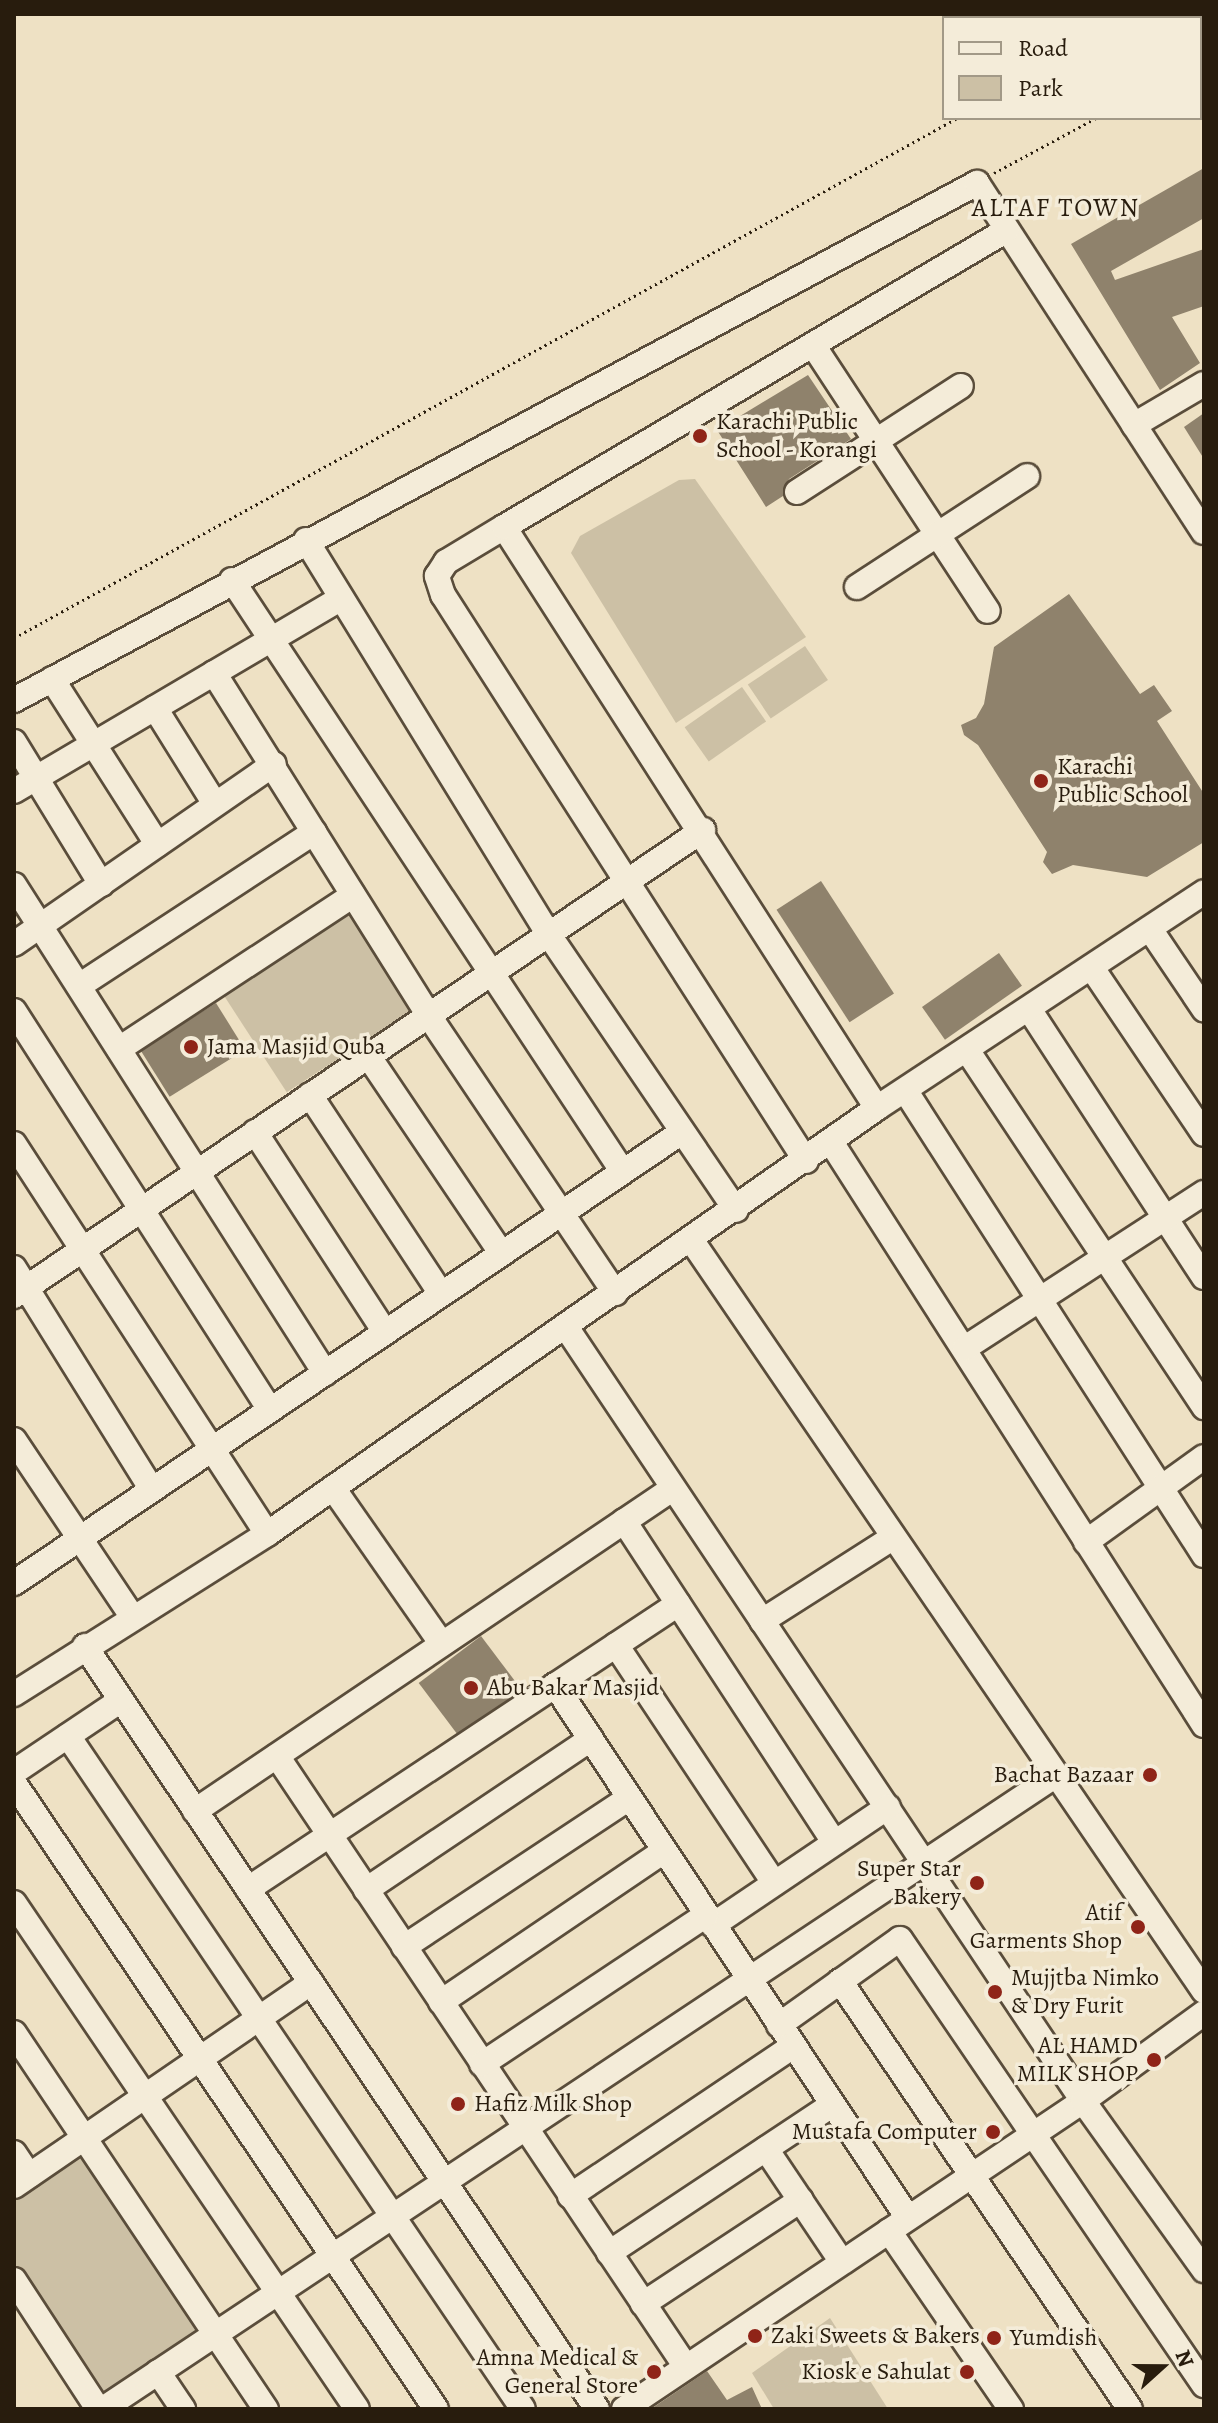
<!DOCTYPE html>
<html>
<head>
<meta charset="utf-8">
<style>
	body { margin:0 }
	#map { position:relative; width:1218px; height:2423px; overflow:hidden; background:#eee1c4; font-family:Alegreya,serif }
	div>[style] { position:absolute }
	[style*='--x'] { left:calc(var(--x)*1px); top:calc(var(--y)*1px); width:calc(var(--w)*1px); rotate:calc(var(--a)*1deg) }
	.green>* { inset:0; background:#ccc0a5; transform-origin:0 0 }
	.building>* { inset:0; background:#8f826c; transform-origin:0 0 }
	.path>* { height:3px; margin-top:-1.5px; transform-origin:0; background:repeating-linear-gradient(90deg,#281c0d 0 2px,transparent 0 6px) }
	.roads { filter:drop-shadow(2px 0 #5a4d3b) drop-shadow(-2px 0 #5a4d3b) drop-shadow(0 2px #5a4d3b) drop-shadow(0 -2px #5a4d3b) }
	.minor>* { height:24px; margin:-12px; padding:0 12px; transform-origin:12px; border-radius:12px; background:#f4ecd9 }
	.dots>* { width:22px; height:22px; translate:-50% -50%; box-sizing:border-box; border:4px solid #f4ecd9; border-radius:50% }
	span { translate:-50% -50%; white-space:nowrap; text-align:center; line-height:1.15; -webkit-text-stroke:7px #f4ecd9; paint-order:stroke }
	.poi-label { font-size:24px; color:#281c0d }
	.left { translate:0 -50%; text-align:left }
	.right { translate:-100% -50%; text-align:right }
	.neighbourhood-label { font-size:26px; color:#281c0d; letter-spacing:2px }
	.frame { position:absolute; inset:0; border:16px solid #281c0d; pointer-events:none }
	.legend { position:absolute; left:942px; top:16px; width:260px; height:104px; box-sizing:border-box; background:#f4ecd9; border:2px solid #a29987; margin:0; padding:10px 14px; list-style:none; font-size:24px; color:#281c0d }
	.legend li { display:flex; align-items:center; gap:16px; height:40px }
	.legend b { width:40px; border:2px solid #a29987 }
	.north { position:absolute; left:1122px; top:2327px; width:80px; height:80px; -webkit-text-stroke:6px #f4ecd9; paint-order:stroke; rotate:69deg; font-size:22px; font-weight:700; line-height:32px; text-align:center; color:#281c0d }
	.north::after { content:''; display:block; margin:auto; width:28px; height:36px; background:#281c0d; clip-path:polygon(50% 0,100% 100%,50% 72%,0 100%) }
</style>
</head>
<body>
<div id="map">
	<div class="green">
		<div style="clip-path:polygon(695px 479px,806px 637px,676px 723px,571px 553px,580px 536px,679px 480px)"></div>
		<div style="left:805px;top:646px;width:41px;height:69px;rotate:56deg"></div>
		<div style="left:742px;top:687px;width:42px;height:70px;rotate:55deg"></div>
		<div style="left:350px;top:907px;width:121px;height:154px;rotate:57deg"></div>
		<div style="clip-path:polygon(78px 2140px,200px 2330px,80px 2407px,14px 2304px,14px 2181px)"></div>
		<div style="clip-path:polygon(830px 2318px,888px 2409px,774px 2409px,752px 2373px)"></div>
	</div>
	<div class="building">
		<div style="clip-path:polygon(1204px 168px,1204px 218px,1111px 271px,1115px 280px,1204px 249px,1204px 306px,1172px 317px,1200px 363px,1160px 390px,1071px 244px)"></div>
		<div style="clip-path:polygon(808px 375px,851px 439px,789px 479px,783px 496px,766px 507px,717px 430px)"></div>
		<div style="clip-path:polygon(1204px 413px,1204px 459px,1184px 427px)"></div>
		<div style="clip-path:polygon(1069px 594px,1140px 694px,1154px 685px,1172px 711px,1157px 721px,1204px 794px,1204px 842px,1147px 877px,1073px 865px,1052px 874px,1043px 862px,1047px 852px,978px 745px,964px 735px,961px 725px,976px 718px,984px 704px,994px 647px)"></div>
		<div style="left:821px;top:881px;width:134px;height:53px;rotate:57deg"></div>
		<div style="left:999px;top:953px;width:40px;height:94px;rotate:55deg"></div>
		<div style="left:216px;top:1003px;width:55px;height:89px;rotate:58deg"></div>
		<div style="left:481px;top:1636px;width:68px;height:78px;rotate:53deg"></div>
		<div style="clip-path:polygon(707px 2371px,727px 2400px,752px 2387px,762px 2409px,651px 2409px)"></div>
	</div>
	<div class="path">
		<div style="--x:1137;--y:18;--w:8;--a:-30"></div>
		<div style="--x:1200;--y:62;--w:4;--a:-27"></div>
		<div style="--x:994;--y:173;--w:116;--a:-28.3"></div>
		<div style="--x:14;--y:638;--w:1077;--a:-28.87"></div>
	</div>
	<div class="roads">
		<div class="minor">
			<div style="--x:813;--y:345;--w:318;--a:56.7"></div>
			<div style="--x:1134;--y:425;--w:81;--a:-30.4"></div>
			<div style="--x:797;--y:492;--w:195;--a:-32.9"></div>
			<div style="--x:504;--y:527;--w:690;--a:57.3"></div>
			<div style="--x:306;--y:540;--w:460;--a:58.4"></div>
			<div style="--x:547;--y:932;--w:336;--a:55.8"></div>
			<div style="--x:232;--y:580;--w:709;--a:56.56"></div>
			<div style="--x:857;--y:587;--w:203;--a:-33.1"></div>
			<div style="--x:214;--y:673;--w:405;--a:57.9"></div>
			<div style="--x:429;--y:1016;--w:334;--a:56.1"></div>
			<div style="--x:52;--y:679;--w:196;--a:57.5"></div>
			<div style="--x:14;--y:700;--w:1093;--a:-28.23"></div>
			<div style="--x:977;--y:183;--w:416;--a:57"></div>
			<div style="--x:155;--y:708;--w:113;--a:58"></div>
			<div style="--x:14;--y:742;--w:167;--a:58.5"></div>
			<div style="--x:14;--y:791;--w:378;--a:-30.5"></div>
			<div style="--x:14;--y:885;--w:579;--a:57.49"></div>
			<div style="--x:1150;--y:929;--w:97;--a:56"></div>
			<div style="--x:14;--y:944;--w:316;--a:-34.7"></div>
			<div style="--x:1092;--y:968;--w:200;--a:56"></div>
			<div style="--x:79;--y:986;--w:281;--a:-33.2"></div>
			<div style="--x:1029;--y:1009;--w:320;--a:56.9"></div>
			<div style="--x:14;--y:1011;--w:472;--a:57.3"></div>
			<div style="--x:119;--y:1049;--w:280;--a:-33.3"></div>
			<div style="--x:967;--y:1050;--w:429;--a:56.4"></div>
			<div style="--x:369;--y:1057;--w:236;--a:56"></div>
			<div style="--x:905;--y:1090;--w:553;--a:57.26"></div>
			<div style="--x:310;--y:1095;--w:236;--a:56.6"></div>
			<div style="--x:255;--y:1132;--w:237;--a:57"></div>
			<div style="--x:831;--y:1142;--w:692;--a:57.39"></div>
			<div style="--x:14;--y:1144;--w:465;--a:57"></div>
			<div style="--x:806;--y:1161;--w:672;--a:-122.67"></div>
			<div style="--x:443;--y:595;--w:20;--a:-108"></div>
			<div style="--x:437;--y:576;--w:17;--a:-57"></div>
			<div style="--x:446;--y:562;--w:68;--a:-31.1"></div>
			<div style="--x:504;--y:527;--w:584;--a:-30.56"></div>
			<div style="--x:692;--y:1241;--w:908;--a:55.68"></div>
			<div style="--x:14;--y:1268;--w:261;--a:58.1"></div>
			<div style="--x:14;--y:1296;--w:832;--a:-34.07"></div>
			<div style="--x:566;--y:1327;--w:931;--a:56.26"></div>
			<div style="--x:1083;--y:2101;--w:208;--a:54.4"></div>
			<div style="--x:965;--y:1348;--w:285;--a:-33"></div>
			<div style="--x:14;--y:1440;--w:212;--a:56.2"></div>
			<div style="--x:333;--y:1488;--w:190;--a:55.1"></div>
			<div style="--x:624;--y:1521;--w:384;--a:56.8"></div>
			<div style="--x:1086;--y:1542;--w:145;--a:-35.8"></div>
			<div style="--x:14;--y:1583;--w:806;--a:-34.03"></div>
			<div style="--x:762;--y:1621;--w:156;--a:-32.5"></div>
			<div style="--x:616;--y:1645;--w:286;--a:56.4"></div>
			<div style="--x:85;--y:1646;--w:919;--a:56.14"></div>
			<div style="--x:555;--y:1685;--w:639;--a:56.48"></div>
			<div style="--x:14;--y:1694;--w:299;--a:-32.3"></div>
			<div style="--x:267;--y:1534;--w:744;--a:-34.93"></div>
			<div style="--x:877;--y:1108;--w:392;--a:-33.4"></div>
			<div style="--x:68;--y:1736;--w:812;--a:55.94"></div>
			<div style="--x:277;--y:1756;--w:735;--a:56.2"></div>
			<div style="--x:14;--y:1772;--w:129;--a:-33.9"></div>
			<div style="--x:14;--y:1783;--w:755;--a:56.02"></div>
			<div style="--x:195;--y:1811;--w:576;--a:-34.02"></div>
			<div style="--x:248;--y:1889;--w:516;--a:-33.54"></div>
			<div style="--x:366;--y:1890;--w:271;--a:-33.9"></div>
			<div style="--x:14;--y:1903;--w:611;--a:55.87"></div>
			<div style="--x:713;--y:1925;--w:211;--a:-34"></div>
			<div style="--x:404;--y:1947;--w:270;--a:-33.5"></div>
			<div style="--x:840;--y:1981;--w:517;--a:55.88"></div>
			<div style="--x:441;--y:2002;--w:269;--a:-34.1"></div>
			<div style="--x:779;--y:2025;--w:148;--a:-35.4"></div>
			<div style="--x:900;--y:1939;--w:540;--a:55.72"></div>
			<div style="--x:14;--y:2033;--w:453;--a:56.2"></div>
			<div style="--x:482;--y:2064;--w:269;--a:-33.6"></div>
			<div style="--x:766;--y:2149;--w:136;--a:56.1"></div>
			<div style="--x:14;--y:2153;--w:27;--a:56"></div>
			<div style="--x:14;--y:2186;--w:360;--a:-34.4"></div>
			<div style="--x:570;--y:2196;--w:269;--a:-33.9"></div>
			<div style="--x:889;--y:2231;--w:216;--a:55.6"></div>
			<div style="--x:609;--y:2253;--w:268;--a:-33.6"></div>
			<div style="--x:14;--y:2280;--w:154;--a:56.9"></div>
			<div style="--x:643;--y:2304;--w:189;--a:-33.4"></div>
			<div style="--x:158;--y:2372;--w:45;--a:56"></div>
			<div style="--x:103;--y:2409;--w:1141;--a:-33.63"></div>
			<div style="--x:624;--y:2409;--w:553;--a:-33.86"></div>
			<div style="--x:1083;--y:2101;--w:150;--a:-36"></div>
		</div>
	</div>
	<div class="dots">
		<div style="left:700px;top:436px;background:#8f2418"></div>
		<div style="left:1041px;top:781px;background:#8f2418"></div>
		<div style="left:191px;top:1047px;background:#8f2418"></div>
		<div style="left:471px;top:1688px;background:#8f2418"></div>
		<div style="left:1150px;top:1775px;background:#8f2418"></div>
		<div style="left:977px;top:1883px;background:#8f2418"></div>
		<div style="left:1138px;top:1927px;background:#8f2418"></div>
		<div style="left:995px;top:1992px;background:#8f2418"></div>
		<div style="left:1154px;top:2060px;background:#8f2418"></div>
		<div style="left:458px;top:2104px;background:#8f2418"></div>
		<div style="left:993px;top:2132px;background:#8f2418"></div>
		<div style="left:755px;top:2336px;background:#8f2418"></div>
		<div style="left:994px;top:2338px;background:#8f2418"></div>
		<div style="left:654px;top:2372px;background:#8f2418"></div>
		<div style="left:967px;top:2372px;background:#8f2418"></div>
	</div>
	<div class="poi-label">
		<span class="left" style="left:716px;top:436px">Karachi Public<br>School - Korangi</span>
		<span class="left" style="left:1057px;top:781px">Karachi<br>Public School</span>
		<span class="left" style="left:207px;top:1047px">Jama Masjid Quba</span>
		<span class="left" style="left:487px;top:1688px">Abu Bakar Masjid</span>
		<span class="right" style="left:1134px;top:1775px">Bachat Bazaar</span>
		<span class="right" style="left:961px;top:1883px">Super Star<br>Bakery</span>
		<span class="right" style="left:1122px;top:1927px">Atif<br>Garments Shop</span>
		<span class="left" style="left:1011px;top:1992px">Mujjtba Nimko<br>&amp; Dry Furit</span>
		<span class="right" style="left:1138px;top:2060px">AL HAMD<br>MILK SHOP</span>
		<span class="left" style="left:474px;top:2104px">Hafiz Milk Shop</span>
		<span class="right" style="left:977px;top:2132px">Mustafa Computer</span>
		<span class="left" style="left:771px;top:2336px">Zaki Sweets &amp; Bakers</span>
		<span class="left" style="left:1010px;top:2338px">Yumdish</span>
		<span class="right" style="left:638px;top:2372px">Amna Medical &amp;<br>General Store</span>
		<span class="right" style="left:951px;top:2372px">Kiosk e Sahulat</span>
	</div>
	<div class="neighbourhood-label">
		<span style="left:1056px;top:208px">ALTAF TOWN</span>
	</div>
	<div class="frame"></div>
	<ul class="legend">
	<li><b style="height:10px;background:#f4ecd9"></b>Road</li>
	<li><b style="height:22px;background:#ccc0a5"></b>Park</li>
	</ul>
	<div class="north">N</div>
</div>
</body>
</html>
